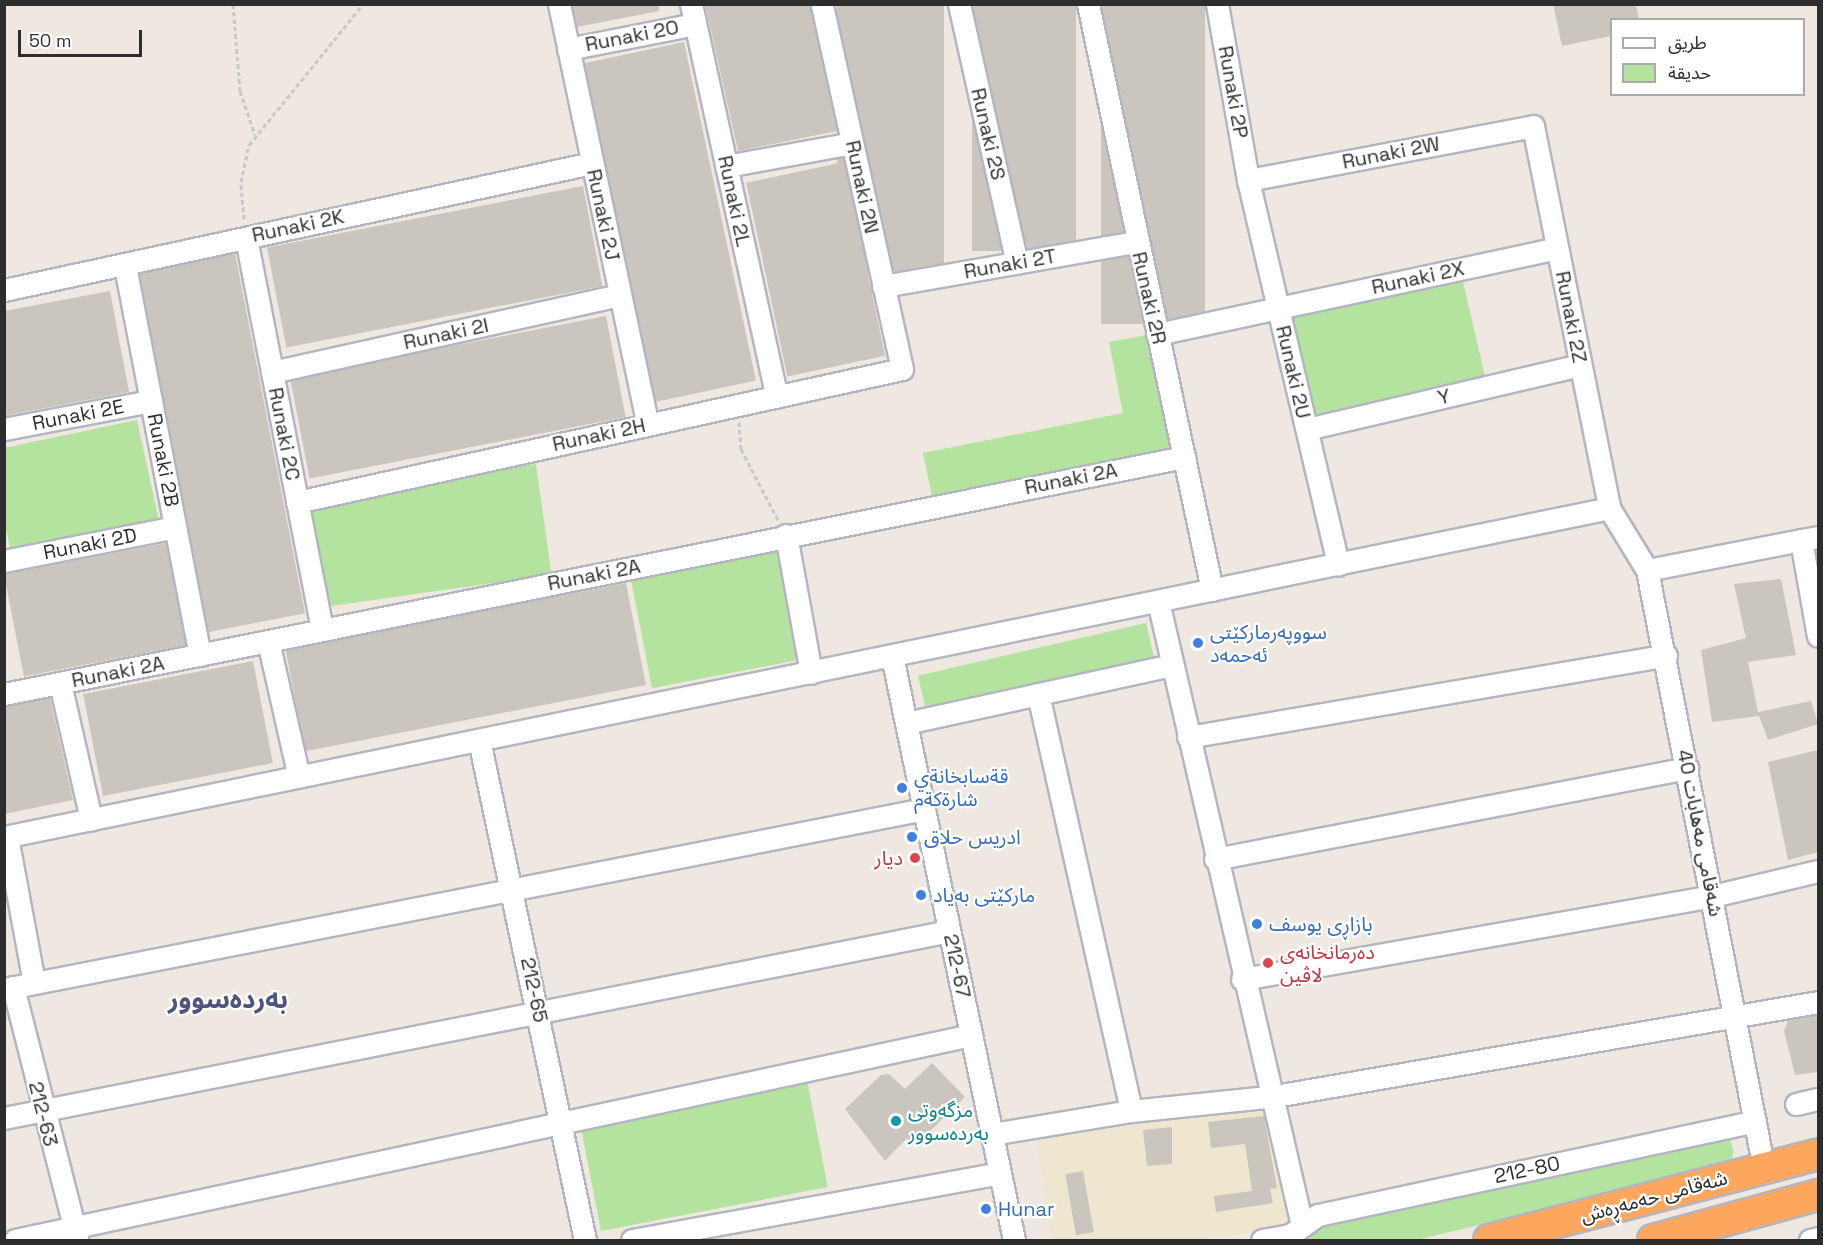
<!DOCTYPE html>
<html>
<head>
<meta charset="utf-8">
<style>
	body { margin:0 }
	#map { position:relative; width:1823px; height:1245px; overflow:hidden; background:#eee8e0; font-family:"Space Grotesk","Noto Sans Arabic",sans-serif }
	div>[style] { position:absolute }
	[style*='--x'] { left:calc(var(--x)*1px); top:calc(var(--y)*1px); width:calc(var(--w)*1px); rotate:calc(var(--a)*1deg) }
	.education>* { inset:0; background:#efe6d0 }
	.green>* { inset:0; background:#b3e39e; transform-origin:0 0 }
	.building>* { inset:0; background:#cac6be; transform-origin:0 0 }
	.path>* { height:3px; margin-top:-1.5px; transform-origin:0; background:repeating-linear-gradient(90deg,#c8c8c8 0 4.5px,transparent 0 7.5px) }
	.roads { filter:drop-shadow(2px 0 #b3b5c0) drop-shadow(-2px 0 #b3b5c0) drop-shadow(0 2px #b3b5c0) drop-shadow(0 -2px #b3b5c0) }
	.minor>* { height:21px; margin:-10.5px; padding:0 10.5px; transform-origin:10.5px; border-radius:10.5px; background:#fff }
	.highway>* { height:30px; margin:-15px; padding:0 15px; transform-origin:15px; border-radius:15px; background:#fca75d }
	.dots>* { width:16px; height:16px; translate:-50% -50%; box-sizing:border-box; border:3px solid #fff; border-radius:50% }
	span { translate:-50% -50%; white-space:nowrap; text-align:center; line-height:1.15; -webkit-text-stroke:4.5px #fff; paint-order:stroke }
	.street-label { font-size:20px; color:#2d2d2d }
	.shop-label { font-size:20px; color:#366cbe }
	.left { translate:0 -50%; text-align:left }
	.health-label { font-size:20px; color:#be3a42 }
	.right { translate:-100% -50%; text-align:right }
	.culture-label { font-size:20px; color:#0d838f }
	.district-label { font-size:26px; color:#4d547e; font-weight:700 }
	.frame { position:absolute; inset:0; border:6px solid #2d2d2d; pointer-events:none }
	.legend { position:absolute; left:1610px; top:18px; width:195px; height:78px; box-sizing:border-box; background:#fff; border:2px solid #ababab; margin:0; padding:8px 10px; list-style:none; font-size:18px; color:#2d2d2d }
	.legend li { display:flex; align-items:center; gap:12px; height:30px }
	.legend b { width:30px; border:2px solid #ababab }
	.scale { position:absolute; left:18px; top:30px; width:124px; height:27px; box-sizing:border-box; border:3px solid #2d2d2d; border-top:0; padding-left:8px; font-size:18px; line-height:21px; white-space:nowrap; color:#2d2d2d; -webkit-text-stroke:4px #fff; paint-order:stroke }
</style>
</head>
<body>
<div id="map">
	<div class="education">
		<div style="clip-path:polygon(1273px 1107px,1294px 1227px,1191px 1240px,1051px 1240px,1036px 1135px)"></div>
	</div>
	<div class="green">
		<div style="left:1462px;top:277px;width:105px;height:178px;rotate:77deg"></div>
		<div style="clip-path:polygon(1147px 335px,1170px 449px,932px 496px,923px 453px,1123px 413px,1109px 342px)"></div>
		<div style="clip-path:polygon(137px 420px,159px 521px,11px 552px,5px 524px,4px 448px)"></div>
		<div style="left:536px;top:464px;width:112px;height:232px;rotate:82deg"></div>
		<div style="left:777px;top:550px;width:112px;height:149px;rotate:79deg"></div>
		<div style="left:1146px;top:623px;width:36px;height:234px;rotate:77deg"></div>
		<div style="left:807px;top:1080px;width:109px;height:231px;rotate:79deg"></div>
		<div style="clip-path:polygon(1727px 1132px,1734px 1152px,1729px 1166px,1416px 1240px,1310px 1240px,1313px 1229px)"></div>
	</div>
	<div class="building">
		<div style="clip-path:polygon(572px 4px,659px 4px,659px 11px,577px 27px)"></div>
		<div style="clip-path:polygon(705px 4px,810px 4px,837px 131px,738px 151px)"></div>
		<div style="left:837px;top:4px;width:107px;height:267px"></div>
		<div style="left:972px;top:4px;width:104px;height:247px"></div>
		<div style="left:1101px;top:4px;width:104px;height:320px"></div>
		<div style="clip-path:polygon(1553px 4px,1636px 4px,1639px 20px,1611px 20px,1611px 36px,1562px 46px)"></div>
		<div style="left:684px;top:42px;width:346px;height:102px;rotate:78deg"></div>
		<div style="left:844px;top:162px;width:198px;height:100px;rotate:78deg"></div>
		<div style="left:583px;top:186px;width:102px;height:322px;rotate:79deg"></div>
		<div style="left:235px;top:253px;width:367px;height:98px;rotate:79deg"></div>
		<div style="clip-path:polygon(110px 291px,129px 392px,4px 416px,4px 311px)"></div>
		<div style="left:606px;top:316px;width:103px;height:322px;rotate:79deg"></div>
		<div style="left:166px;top:543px;width:104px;height:165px;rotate:79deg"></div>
		<div style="clip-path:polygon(1781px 579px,1796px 655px,1748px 662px,1758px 712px,1811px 701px,1818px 724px,1768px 740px,1759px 716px,1712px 722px,1701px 650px,1746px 638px,1734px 584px)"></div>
		<div style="left:626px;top:583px;width:104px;height:347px;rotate:79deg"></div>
		<div style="left:253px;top:661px;width:104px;height:173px;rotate:79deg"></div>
		<div style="clip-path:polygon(50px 698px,73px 800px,4px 814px,4px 707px)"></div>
		<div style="clip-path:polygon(1818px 750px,1818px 852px,1788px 860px,1768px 762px)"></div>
		<div style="clip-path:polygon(1818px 1015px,1818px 1072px,1795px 1075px,1784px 1031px,1788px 1021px)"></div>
		<div style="clip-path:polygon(932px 1063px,965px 1097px,915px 1146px,907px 1138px,885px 1161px,845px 1109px,881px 1075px,889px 1074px,905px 1089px)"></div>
		<div style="clip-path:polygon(1264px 1116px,1277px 1188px,1270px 1189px,1273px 1203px,1216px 1212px,1214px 1196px,1252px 1191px,1245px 1144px,1211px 1148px,1208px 1122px)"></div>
		<div style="clip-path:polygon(1172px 1127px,1172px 1164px,1147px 1166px,1143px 1130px)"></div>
		<div style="left:1083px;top:1171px;width:62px;height:18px;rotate:80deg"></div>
	</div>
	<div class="path">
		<div style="--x:233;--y:4;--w:87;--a:85.4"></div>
		<div style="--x:240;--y:91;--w:46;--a:71.2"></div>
		<div style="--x:244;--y:219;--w:37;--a:-95"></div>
		<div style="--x:241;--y:182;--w:38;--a:-78"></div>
		<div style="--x:249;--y:145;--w:181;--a:-51"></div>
		<div style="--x:739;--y:422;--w:27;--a:86"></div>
		<div style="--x:741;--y:449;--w:80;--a:62.5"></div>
	</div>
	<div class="roads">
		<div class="minor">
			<div style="--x:559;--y:4;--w:430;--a:78.1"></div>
			<div style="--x:691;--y:4;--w:402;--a:77.7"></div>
			<div style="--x:959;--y:4;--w:265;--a:77.4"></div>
			<div style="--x:1088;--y:4;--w:599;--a:78.05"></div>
			<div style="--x:1217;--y:4;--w:179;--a:80"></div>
			<div style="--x:1248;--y:180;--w:395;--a:76.8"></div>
			<div style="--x:568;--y:49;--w:129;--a:-11.1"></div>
			<div style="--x:726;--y:166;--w:128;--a:-10.3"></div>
			<div style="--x:1248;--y:180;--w:290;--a:-10.7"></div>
			<div style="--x:1533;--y:126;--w:389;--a:78.7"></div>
			<div style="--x:1609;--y:508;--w:73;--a:58.5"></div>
			<div style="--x:1647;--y:570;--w:610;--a:78.95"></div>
			<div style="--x:246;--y:238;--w:399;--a:79"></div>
			<div style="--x:125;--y:266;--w:396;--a:79.1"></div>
			<div style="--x:883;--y:286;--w:257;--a:-9.9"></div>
			<div style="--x:4;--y:290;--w:602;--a:-12.19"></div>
			<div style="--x:1157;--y:334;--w:409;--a:-12.1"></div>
			<div style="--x:272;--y:372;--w:356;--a:-12.5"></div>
			<div style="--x:4;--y:429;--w:150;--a:-10.8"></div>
			<div style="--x:1307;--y:429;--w:280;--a:-13.2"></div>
			<div style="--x:297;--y:502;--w:619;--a:-12.4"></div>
			<div style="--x:902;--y:369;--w:374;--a:-102.4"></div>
			<div style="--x:786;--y:535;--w:140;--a:79.7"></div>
			<div style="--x:1801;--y:540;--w:17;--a:-10"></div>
			<div style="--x:4;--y:561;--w:174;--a:-11.2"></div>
			<div style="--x:1647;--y:570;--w:157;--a:-11"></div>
			<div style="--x:1801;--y:540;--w:97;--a:80"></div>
			<div style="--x:1158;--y:601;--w:640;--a:77.01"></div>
			<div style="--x:268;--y:641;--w:139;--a:77.2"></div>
			<div style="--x:892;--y:656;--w:597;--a:78.2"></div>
			<div style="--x:60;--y:683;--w:140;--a:77.2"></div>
			<div style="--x:4;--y:694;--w:1204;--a:-11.36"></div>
			<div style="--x:1038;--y:694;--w:427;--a:77.4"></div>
			<div style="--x:906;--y:723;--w:273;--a:-12.3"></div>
			<div style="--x:1188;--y:737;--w:485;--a:-9.7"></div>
			<div style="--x:479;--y:740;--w:511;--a:78.03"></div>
			<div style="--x:4;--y:837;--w:1638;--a:-11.58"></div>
			<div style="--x:7;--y:837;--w:147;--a:79.5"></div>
			<div style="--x:1215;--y:859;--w:481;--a:-10.9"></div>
			<div style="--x:1242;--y:979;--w:477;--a:-10"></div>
			<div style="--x:1712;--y:896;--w:109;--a:-13.3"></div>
			<div style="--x:13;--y:987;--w:260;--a:75.7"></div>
			<div style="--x:4;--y:989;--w:937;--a:-11.07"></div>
			<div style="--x:1796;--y:1104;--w:23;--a:-13"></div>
			<div style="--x:4;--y:1118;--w:963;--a:-11.19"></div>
			<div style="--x:992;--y:1134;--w:141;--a:-9.4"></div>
			<div style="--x:1131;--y:1111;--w:145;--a:-5.9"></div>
			<div style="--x:1275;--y:1096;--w:551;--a:-9.82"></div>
			<div style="--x:15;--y:1240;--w:978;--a:-12.1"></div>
			<div style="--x:632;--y:1240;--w:374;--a:-10.3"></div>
			<div style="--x:1262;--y:1240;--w:28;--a:-10"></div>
			<div style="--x:1290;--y:1235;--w:34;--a:-36"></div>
			<div style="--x:1318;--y:1215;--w:447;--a:-12.1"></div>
			<div style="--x:1810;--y:1240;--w:8;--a:-14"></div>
		</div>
		<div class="highway">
			<div style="--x:1489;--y:1240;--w:340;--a:-14.6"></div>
			<div style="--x:1653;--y:1240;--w:171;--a:-15.3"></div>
		</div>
	</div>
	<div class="dots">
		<div style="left:1198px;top:643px;background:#3f7fe0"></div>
		<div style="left:902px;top:788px;background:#3f7fe0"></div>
		<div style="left:912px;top:837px;background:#3f7fe0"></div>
		<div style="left:915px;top:858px;background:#e0444e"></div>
		<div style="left:921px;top:895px;background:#3f7fe0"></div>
		<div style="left:1257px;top:924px;background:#3f7fe0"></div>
		<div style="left:1268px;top:963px;background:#e0444e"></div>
		<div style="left:896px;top:1121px;background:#0f9aa8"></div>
		<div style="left:986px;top:1209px;background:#3f7fe0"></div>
	</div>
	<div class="street-label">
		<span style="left:632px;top:36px;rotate:-11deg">Runaki 2O</span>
		<span style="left:1233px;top:92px;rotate:80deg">Runaki 2P</span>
		<span style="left:988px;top:134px;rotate:77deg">Runaki 2S</span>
		<span style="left:1391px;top:153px;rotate:-11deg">Runaki 2W</span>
		<span style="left:862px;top:187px;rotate:78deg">Runaki 2N</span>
		<span style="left:734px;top:201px;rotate:78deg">Runaki 2L</span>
		<span style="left:603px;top:215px;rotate:78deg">Runaki 2J</span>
		<span style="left:298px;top:226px;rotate:-12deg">Runaki 2K</span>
		<span style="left:1010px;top:264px;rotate:-10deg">Runaki 2T</span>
		<span style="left:1418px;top:278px;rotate:-12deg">Runaki 2X</span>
		<span style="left:1149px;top:298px;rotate:77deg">Runaki 2R</span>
		<span style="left:1571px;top:317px;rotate:79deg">Runaki 2Z</span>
		<span style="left:446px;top:334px;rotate:-12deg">Runaki 2I</span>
		<span style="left:1293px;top:372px;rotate:77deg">Runaki 2U</span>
		<span style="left:1444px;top:397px;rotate:-13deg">Y</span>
		<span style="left:78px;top:415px;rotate:-11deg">Runaki 2E</span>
		<span style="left:284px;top:434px;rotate:79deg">Runaki 2C</span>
		<span style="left:599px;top:435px;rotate:-12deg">Runaki 2H</span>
		<span style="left:163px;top:460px;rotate:79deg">Runaki 2B</span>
		<span style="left:1071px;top:479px;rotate:-11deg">Runaki 2A</span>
		<span style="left:90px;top:544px;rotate:-11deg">Runaki 2D</span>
		<span style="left:594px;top:575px;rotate:-11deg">Runaki 2A</span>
		<span style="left:118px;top:672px;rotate:-11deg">Runaki 2A</span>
		<span style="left:1700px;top:833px;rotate:79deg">شەقامی مەهابات 40</span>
		<span style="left:957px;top:966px;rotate:78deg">212-67</span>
		<span style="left:534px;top:990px;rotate:78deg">212-65</span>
		<span style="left:43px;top:1114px;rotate:76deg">212-63</span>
		<span style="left:1527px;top:1170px;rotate:-12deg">212-80</span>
		<span style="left:1654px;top:1197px;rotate:-15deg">شەقامی حەمەڕەش</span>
	</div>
	<div class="shop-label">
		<span class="left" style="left:1210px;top:644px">سووپەرمارکێتی<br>ئەحمەد</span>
		<span class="left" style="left:914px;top:788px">قةسابخانةي<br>شارةكةم</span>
		<span class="left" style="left:924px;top:837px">ادريس حلاق</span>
		<span class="left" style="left:933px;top:895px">مارکێتی بەیاد</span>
		<span class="left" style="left:1269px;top:924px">بازاڕی یوسف</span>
		<span class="left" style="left:998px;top:1209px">Hunar</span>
	</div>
	<div class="health-label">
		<span class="right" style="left:903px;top:858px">ديار</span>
		<span class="left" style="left:1280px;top:964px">دەرمانخانەی<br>لاڤین</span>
	</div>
	<div class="culture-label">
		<span class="left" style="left:908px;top:1122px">مزگەوتی<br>بەردەسوور</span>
	</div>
	<div class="district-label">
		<span style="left:228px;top:1000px">بەردەسوور</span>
	</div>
	<div class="frame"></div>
	<ul class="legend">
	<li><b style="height:8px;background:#fff"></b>طريق</li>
	<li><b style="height:16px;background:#b3e39e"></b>حديقة</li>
	</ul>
	<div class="scale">50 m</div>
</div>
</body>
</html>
